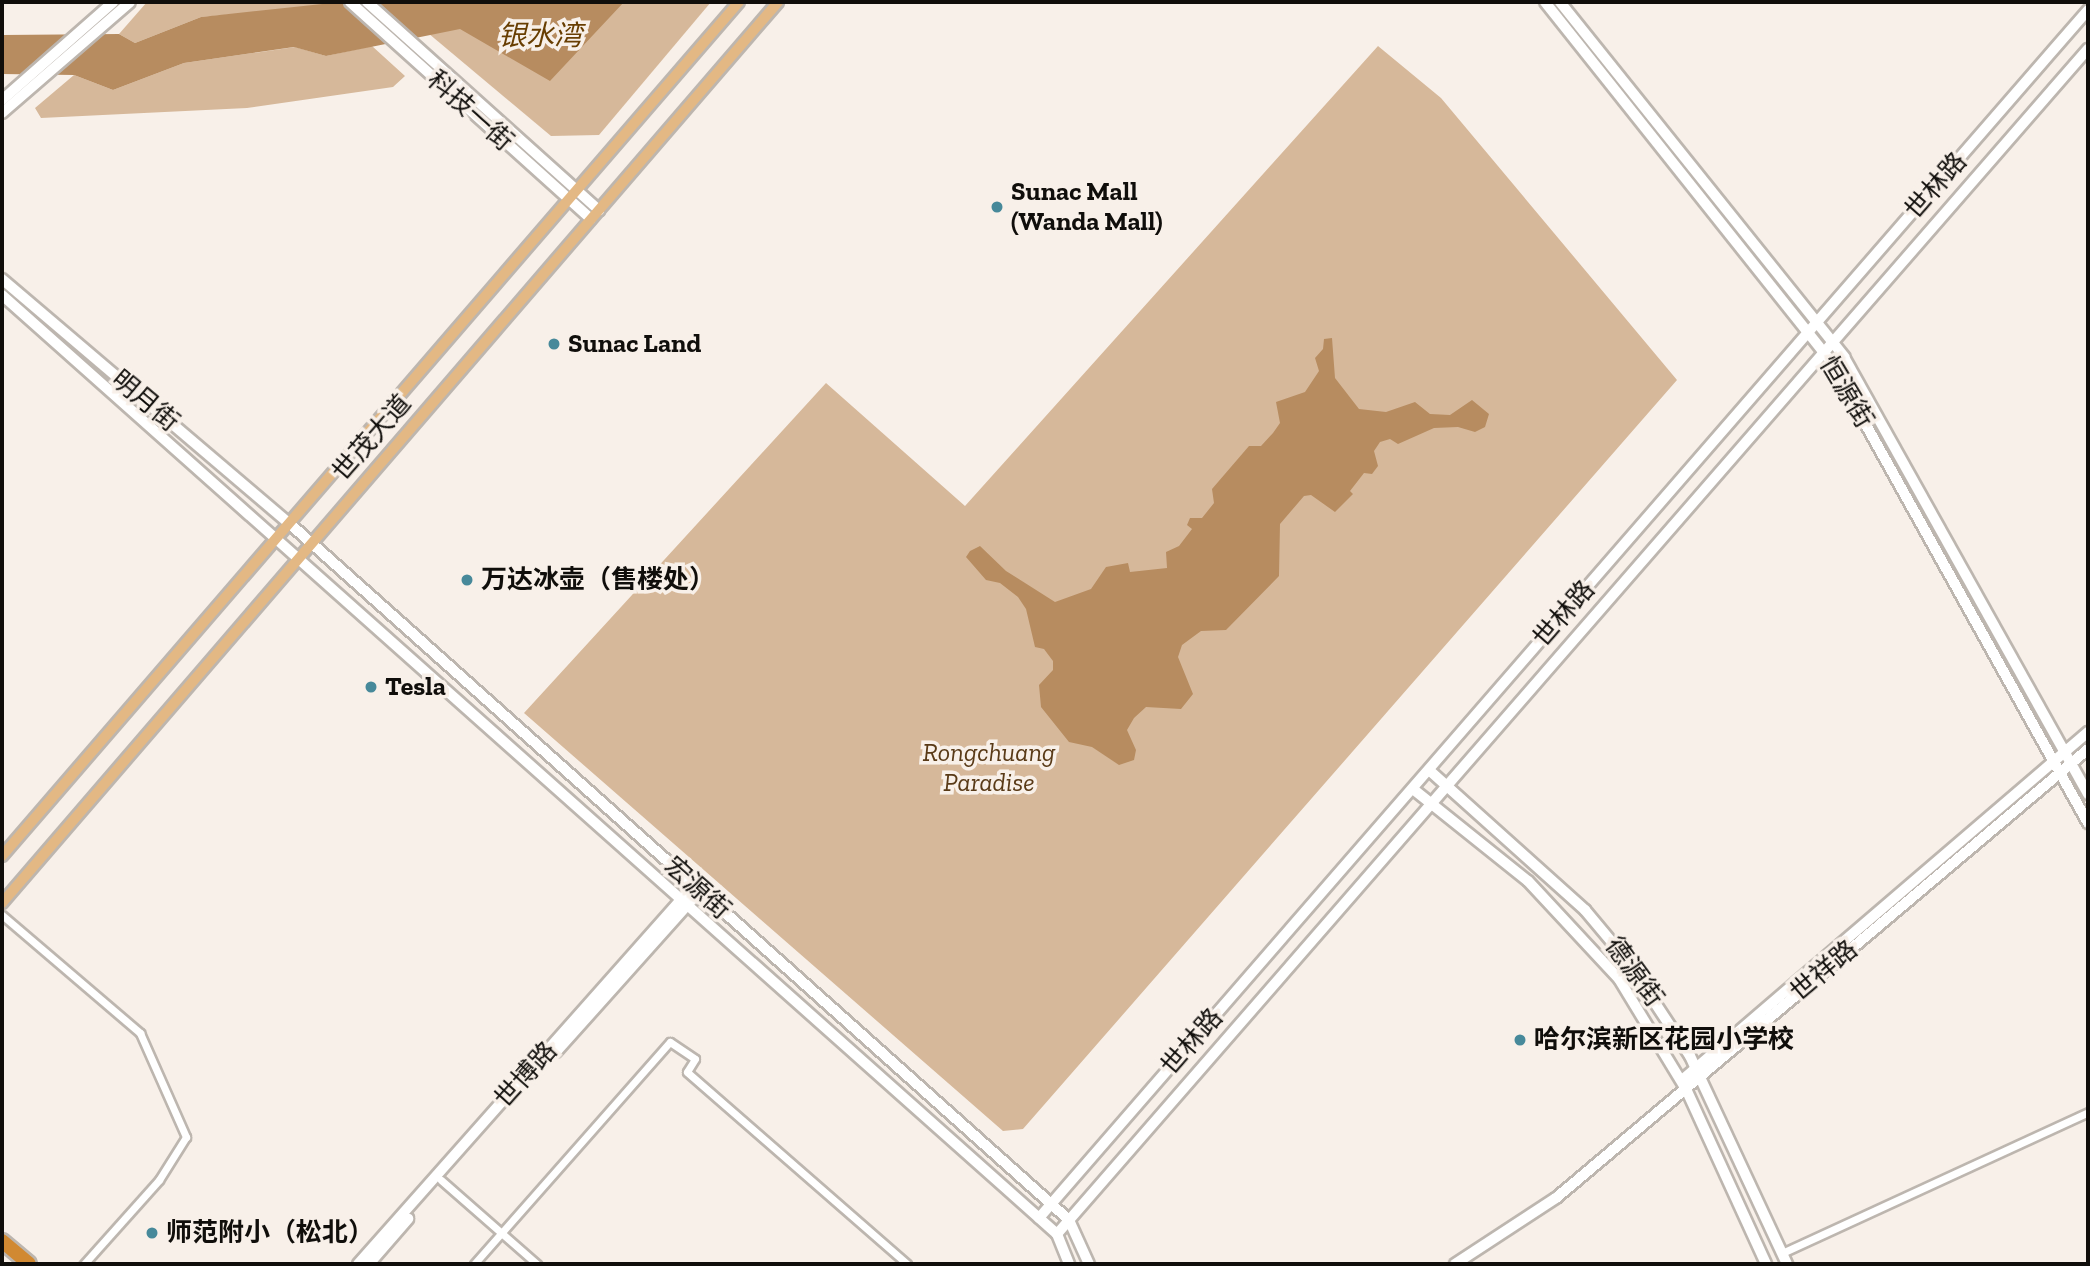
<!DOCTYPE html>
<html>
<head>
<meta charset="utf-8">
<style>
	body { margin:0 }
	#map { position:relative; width:2090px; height:1266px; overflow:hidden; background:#f8f0e9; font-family:"Zilla Slab","Noto Sans SC",serif }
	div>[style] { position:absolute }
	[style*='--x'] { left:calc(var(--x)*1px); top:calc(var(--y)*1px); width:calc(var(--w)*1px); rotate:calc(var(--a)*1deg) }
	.green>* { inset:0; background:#d6b89a }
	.water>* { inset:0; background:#b78c60 }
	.roads { filter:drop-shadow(2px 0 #bdb6af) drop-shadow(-2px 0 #bdb6af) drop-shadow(0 2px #bdb6af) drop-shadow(0 -2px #bdb6af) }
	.street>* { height:7px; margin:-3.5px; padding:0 3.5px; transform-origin:3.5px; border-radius:3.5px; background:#fff }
	.secondary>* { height:10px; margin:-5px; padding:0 5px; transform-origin:5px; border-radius:5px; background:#fff }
	.primary>* { height:10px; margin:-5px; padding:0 5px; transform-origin:5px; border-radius:5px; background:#e3b884 }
	.highway>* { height:14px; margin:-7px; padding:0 7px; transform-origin:7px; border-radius:7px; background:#d18932 }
	.dots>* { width:19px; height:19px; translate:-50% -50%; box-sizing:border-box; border:4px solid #f8f0e9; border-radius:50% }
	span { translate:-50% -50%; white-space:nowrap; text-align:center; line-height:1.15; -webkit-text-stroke:7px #f8f0e9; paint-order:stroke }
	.street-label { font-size:26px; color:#100e0b }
	.poi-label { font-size:26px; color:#100e0b; font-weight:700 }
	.left { translate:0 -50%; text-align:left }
	.park-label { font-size:26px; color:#593a17; font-style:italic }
	.water-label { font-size:28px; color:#683e02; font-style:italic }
	.frame { position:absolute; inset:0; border:4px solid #100e0b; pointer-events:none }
</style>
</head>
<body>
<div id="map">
	<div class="green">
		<div style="clip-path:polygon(147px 2px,325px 2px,329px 6px,201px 17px,135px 43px,119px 34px)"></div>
		<div style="clip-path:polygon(391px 2px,711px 2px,599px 135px,551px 136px)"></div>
		<div style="clip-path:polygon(372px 46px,405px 76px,393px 87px,247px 108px,41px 118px,35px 108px,74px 75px,113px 90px,184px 63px,295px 47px,326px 56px)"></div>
		<div style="clip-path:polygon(1378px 46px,1441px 98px,1677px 380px,1023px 1129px,1003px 1131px,524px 713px,826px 383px,965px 506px)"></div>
	</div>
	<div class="water">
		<div style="clip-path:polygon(341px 2px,624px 2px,550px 81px,460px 29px,326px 56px,294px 47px,184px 63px,113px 90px,74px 75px,2px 74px,2px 35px,119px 34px,135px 43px,201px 17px)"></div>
		<div style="clip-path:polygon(1332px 338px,1335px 378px,1359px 409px,1386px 412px,1415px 402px,1430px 414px,1450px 415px,1472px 400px,1489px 414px,1485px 427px,1475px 432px,1458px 427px,1434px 428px,1398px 444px,1390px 439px,1380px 442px,1374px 451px,1378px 466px,1372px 474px,1364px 473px,1350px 491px,1353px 494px,1335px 512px,1311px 495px,1304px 496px,1280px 524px,1279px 576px,1226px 630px,1201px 631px,1182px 645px,1178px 657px,1193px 694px,1181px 709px,1146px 707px,1134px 718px,1127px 730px,1136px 750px,1134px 760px,1119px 765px,1092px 747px,1069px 742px,1041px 707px,1039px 685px,1053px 670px,1053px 661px,1044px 649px,1035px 647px,1026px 609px,1018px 597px,1000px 583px,986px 580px,966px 557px,970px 551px,980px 546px,1006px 571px,1055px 602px,1091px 589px,1106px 567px,1128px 563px,1130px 572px,1167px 568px,1166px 552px,1179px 546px,1192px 529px,1187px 525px,1190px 518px,1202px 518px,1214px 503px,1212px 489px,1249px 446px,1261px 446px,1273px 433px,1280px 423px,1276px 402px,1305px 392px,1319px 371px,1315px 358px,1323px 349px,1324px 339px)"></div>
	</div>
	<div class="roads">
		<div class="street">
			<div style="--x:2;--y:915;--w:182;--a:40.5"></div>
			<div style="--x:140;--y:1033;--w:114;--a:66.1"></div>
			<div style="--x:186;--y:1137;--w:51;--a:122.1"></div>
			<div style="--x:159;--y:1180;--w:113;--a:131.8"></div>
			<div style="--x:441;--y:1180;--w:128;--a:41.2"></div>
			<div style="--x:1782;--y:1253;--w:337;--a:-24.7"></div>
			<div style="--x:474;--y:1264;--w:296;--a:-48.6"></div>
			<div style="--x:670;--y:1042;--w:30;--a:34"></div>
			<div style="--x:695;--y:1059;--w:15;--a:122"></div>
			<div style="--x:687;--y:1072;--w:292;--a:41.1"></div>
		</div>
		<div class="secondary">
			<div style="--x:350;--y:2;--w:324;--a:42"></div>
			<div style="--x:367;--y:2;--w:312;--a:41.9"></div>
			<div style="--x:1545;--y:2;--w:460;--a:51.5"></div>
			<div style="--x:1831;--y:362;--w:528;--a:60.86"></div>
			<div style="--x:1560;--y:2;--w:455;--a:51.3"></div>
			<div style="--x:1844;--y:357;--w:501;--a:60.82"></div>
			<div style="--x:2;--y:100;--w:148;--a:-41.4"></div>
			<div style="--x:2;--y:113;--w:169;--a:-40.9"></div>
			<div style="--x:2;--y:279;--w:377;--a:40.4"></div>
			<div style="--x:289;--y:523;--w:1046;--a:41.78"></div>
			<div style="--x:1069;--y:1220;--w:48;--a:65.6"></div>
			<div style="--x:2;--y:295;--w:1412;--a:41.67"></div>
			<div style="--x:1057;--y:1234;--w:32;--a:68"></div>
			<div style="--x:1429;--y:770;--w:210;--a:41.9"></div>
			<div style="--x:1585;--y:910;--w:64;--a:50.1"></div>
			<div style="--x:1626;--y:959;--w:116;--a:56.6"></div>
			<div style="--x:1690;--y:1056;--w:230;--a:65"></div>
			<div style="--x:1413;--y:789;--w:147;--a:38.7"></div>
			<div style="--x:1528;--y:881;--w:134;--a:47.1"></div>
			<div style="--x:1619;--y:979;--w:129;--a:58.7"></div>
			<div style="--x:1686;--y:1089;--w:192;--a:65.4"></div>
			<div style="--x:556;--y:1052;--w:216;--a:-48.2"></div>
			<div style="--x:1682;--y:1080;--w:535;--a:-40.6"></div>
			<div style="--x:1039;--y:1218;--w:1600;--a:-49.03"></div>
			<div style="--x:1057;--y:1234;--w:1571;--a:-48.98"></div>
			<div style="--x:358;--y:1264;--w:506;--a:-48.44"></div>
			<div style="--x:369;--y:1264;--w:60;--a:-49.1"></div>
			<div style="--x:1455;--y:1264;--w:121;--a:-33.2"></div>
			<div style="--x:1556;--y:1198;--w:696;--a:-40.16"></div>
		</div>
		<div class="primary">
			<div style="--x:2;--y:856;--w:1128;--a:-49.21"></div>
			<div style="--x:2;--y:903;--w:1189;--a:-49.26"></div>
		</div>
		<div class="highway">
			<div style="--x:2;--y:1241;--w:35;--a:40"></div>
		</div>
	</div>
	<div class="dots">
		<div style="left:997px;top:207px;background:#47899a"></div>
		<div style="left:554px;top:344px;background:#47899a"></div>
		<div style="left:467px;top:580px;background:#47899a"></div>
		<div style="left:371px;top:687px;background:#47899a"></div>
		<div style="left:1520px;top:1040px;background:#47899a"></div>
		<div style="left:152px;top:1233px;background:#47899a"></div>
	</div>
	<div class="street-label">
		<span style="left:470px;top:111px;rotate:42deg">科技一街</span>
		<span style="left:1936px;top:186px;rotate:-49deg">世林路</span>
		<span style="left:1846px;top:392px;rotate:59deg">恒源街</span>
		<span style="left:145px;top:401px;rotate:40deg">明月街</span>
		<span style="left:372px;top:438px;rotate:-49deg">世茂大道</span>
		<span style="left:1564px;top:614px;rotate:-49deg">世林路</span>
		<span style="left:697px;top:888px;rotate:42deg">宏源街</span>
		<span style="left:1824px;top:971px;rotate:-40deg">世祥路</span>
		<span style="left:1634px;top:972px;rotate:54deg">德源街</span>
		<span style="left:1192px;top:1042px;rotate:-49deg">世林路</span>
		<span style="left:526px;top:1075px;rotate:-48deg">世博路</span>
	</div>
	<div class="poi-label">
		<span class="left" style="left:1011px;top:207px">Sunac Mall<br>(Wanda Mall)</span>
		<span class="left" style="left:568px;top:344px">Sunac Land</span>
		<span class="left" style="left:481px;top:580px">万达冰壶（售楼处）</span>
		<span class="left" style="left:385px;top:687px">Tesla</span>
		<span class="left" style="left:1534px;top:1040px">哈尔滨新区花园小学校</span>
		<span class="left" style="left:166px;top:1233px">师范附小（松北）</span>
	</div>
	<div class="park-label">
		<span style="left:989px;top:768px">Rongchuang<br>Paradise</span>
	</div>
	<div class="water-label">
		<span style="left:540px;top:36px">银水湾</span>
	</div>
	<div class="frame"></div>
</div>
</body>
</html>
